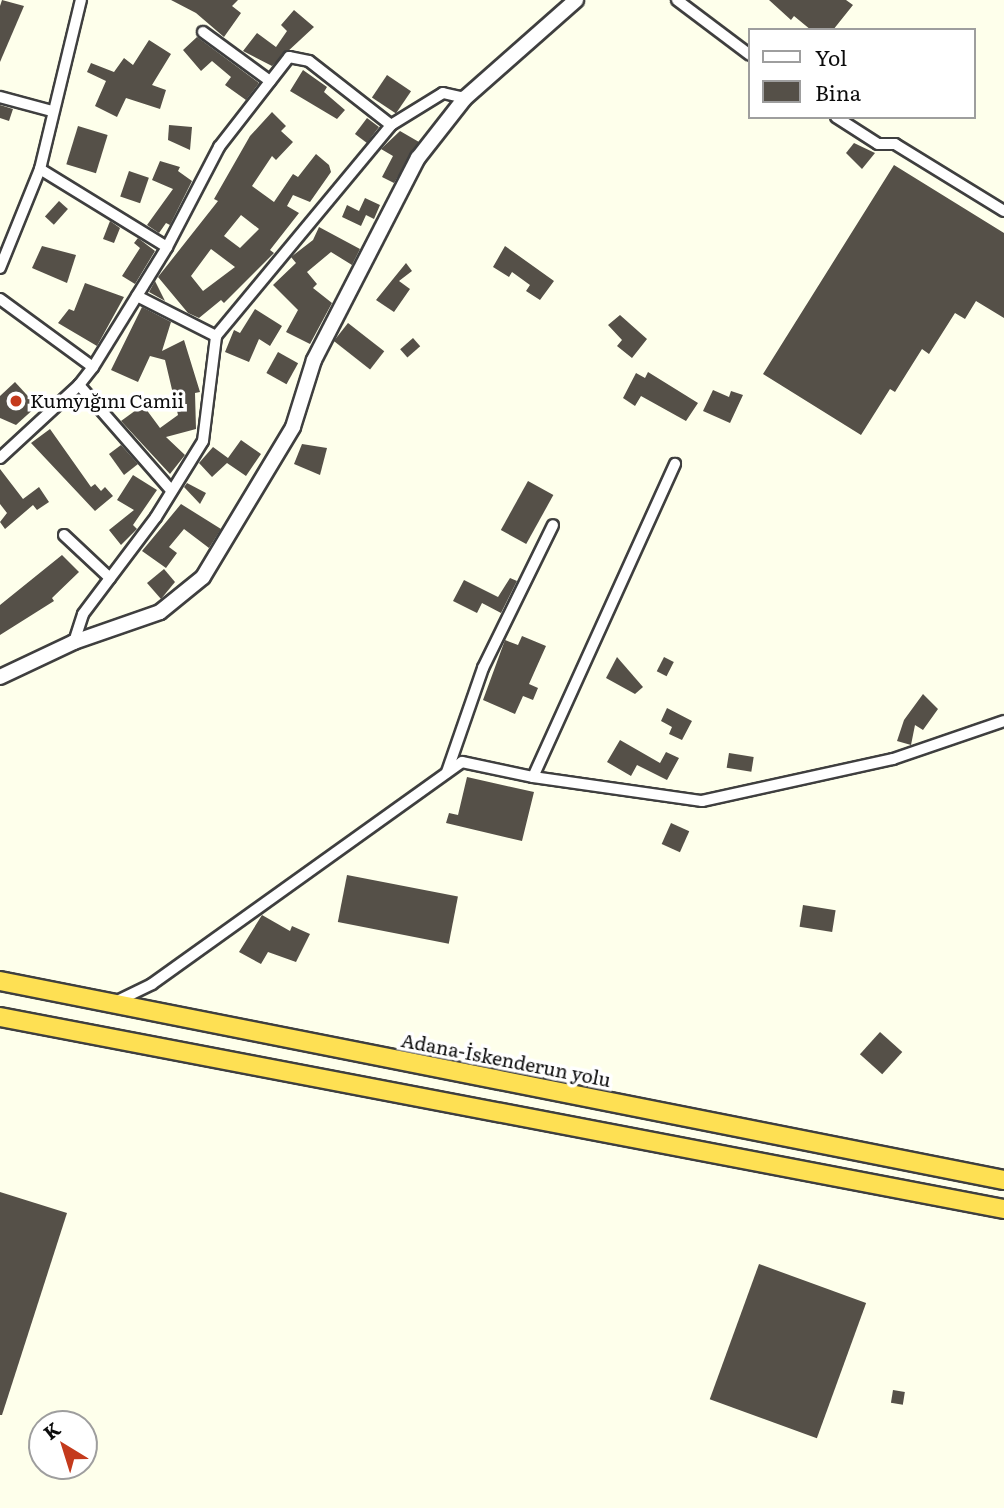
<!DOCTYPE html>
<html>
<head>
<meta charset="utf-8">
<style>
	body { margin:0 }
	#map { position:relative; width:1004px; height:1508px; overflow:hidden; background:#feffeb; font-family:Literata,serif }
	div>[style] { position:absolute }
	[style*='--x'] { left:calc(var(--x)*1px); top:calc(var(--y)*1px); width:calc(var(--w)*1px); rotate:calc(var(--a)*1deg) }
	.building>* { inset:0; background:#555048; transform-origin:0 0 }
	.roads { filter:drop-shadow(2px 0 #3f3f3f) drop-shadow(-2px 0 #3f3f3f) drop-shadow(0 2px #3f3f3f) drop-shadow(0 -2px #3f3f3f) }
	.minor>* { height:10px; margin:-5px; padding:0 5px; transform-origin:5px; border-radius:5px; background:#fff }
	.tertiary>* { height:14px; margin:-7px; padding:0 7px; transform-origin:7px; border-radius:7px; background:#fff }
	.trunk>* { height:18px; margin:-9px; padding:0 9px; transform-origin:9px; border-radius:9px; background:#fee053 }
	.dots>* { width:19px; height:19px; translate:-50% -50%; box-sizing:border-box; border:4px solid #fff; border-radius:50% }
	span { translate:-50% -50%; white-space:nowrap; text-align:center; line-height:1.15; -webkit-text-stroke:7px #fff; paint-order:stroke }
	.poi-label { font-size:19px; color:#0c0c0c }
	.left { translate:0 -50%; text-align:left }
	.street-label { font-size:19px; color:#0c0c0c }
	.legend { position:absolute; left:748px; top:28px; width:228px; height:91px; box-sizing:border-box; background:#fff; border:2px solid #9e9e9e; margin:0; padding:9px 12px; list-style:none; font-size:21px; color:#0c0c0c }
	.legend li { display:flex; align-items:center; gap:14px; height:35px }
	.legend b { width:35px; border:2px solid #9e9e9e }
	.north { position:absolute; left:28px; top:1410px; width:70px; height:70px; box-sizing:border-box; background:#fff; border:2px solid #9e9e9e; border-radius:50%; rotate:322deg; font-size:19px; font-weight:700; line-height:28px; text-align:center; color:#0c0c0c }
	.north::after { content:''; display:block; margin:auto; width:24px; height:32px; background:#c43a1c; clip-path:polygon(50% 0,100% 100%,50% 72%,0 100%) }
</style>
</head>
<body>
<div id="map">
	<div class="building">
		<div style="clip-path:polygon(2px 0,24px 6px,0 62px,0 6px)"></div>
		<div style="clip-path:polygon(171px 0,238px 0,232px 6px,241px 13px,224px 37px,196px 13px)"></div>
		<div style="clip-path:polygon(769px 0,846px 0,853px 5px,833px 30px,811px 30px,794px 16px,791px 20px)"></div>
		<div style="clip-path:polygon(294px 10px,314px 27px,272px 66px,243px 51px,257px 33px,276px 47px,287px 31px,281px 25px)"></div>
		<div style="clip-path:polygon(197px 37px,259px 83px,246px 100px,225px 85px,231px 77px,212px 61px,201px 71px,183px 50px)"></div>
		<div style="clip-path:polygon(149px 40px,171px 54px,152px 85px,166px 90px,160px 109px,126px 98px,117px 117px,95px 106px,106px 81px,87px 72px,91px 63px,114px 72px,124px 58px,133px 65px)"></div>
		<div style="clip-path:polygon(303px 70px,327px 87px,324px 92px,345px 110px,337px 119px,290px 91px)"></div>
		<div style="left:387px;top:75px;width:29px;height:27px;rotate:34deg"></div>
		<div style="clip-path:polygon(0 105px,13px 109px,9px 121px,0 118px)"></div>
		<div style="clip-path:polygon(evenodd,272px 112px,286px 126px,281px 131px,293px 142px,276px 160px,272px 156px,252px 186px,274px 202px,293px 174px,298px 177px,316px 154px,329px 165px,331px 172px,310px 202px,293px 195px,287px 206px,299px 213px,270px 250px,274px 253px,224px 303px,221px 300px,199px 318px,188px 313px,158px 277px,218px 201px,214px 199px,250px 136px,272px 112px,241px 215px,259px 229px,240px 248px,224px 236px,241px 215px,272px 112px,211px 249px,235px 267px,203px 291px,191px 276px,211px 249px)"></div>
		<div style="left:367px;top:118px;width:15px;height:20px;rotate:37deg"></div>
		<div style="clip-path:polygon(169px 125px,192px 127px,190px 150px,168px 140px)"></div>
		<div style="left:78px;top:126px;width:31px;height:40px;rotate:17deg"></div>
		<div style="clip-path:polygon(400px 131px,419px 142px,394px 183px,382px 177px,393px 156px,381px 149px)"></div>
		<div style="clip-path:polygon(854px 143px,875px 153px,862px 169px,846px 153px)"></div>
		<div style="clip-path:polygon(160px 161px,180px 167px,178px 171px,192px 181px,170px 225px,166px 223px,159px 233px,147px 225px,173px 189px,152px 180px)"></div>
		<div style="clip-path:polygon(894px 165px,1004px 233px,1004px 318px,976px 301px,965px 319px,955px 313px,929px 354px,922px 349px,895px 392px,890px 389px,861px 435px,763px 374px)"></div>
		<div style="left:129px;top:171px;width:21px;height:27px;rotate:19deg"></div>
		<div style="clip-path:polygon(365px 198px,380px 205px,374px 219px,366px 215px,361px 226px,342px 217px,347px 205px,359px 211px)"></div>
		<div style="left:59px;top:201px;width:12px;height:21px;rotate:42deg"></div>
		<div style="clip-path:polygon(110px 221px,120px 228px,114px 243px,103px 239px)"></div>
		<div style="clip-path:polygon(319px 227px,360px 249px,352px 265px,331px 252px,307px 272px,317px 284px,313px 288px,332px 303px,310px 344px,286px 332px,298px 310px,273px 285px,296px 263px,291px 257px,313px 240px)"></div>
		<div style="clip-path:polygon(138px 238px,155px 251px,135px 284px,122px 276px,140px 248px,134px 243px)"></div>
		<div style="clip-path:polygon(42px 246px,76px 255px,67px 283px,32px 268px)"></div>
		<div style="clip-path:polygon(505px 246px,554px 281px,540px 300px,526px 291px,530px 285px,512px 272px,509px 277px,493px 267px)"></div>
		<div style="clip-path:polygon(406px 263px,412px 271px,399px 281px,410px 289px,394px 312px,376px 300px)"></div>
		<div style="clip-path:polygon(155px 281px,165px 301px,149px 292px)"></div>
		<div style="clip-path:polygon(85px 283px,124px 297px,97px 346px,58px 323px,69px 309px,74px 311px)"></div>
		<div style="clip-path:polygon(142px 307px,171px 322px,162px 351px,184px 340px,200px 392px,195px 393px,196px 429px,166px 437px,185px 455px,170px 474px,121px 421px,143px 405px,160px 428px,178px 415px,165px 360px,150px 356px,138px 382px,111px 370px)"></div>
		<div style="clip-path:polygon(255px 309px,282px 326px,270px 346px,259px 339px,249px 362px,225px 352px,234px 330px,240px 333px)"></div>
		<div style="clip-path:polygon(620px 315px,647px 339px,632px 358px,617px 346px,622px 340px,608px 325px)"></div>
		<div style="left:348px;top:323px;width:46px;height:23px;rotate:38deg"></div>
		<div style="left:413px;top:338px;width:11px;height:17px;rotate:49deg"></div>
		<div style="left:278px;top:352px;width:23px;height:24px;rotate:29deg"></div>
		<div style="clip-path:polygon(648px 372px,698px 403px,686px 421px,641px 396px,635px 406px,623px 398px,636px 373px,645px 378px)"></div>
		<div style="clip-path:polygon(15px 382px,37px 406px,16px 425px,0 418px,0 396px)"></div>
		<div style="clip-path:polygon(713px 390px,729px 397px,731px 391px,743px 395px,730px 423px,703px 411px)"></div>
		<div style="clip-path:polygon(50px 429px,91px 487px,95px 484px,101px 491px,105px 487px,113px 496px,95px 511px,31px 443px)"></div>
		<div style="clip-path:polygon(241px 440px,261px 454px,246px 476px,227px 463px,212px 477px,199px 463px,213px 447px,228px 458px)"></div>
		<div style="clip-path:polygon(302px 444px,327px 448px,320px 475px,294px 464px)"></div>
		<div style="clip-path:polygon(121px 445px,138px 464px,124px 475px,109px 454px)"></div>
		<div style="clip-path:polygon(0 469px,23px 499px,39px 487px,49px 502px,37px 510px,33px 505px,5px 529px,0 522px,7px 513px,0 504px)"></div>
		<div style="clip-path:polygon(133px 475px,157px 490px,133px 525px,137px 529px,121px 545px,109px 530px,134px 510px,117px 500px)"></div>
		<div style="left:528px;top:481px;width:29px;height:56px;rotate:29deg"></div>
		<div style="clip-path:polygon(187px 483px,206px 493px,200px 504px,184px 487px)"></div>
		<div style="clip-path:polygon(181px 504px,221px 529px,209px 548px,184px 529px,169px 547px,177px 553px,166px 568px,142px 551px)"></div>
		<div style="clip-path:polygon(62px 555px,79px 572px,52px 598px,54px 601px,0 635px,0 605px)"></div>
		<div style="clip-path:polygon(164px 569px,175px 582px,161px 599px,147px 583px)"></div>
		<div style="clip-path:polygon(510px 578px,517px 581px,501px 613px,482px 603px,477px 613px,453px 601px,464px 580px,498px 597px)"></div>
		<div style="clip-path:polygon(522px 636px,546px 646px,529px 684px,538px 688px,533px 700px,523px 696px,515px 714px,483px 700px,505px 640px,518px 645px)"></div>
		<div style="clip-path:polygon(617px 657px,643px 687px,635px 694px,606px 678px)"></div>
		<div style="left:664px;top:657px;width:11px;height:16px;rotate:27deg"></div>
		<div style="clip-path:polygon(923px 694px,938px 709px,923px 730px,915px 725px,911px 745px,897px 741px,904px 720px)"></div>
		<div style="clip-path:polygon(667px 708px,692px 721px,682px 740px,669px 734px,672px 727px,661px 721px)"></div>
		<div style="clip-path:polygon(620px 740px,660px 763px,666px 752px,679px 758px,667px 780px,637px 765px,631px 776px,607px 762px)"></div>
		<div style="left:729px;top:753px;width:25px;height:15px;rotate:9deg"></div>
		<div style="clip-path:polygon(467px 777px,534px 792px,522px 841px,446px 823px,449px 813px,458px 815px)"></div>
		<div style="left:671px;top:823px;width:20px;height:23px;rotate:24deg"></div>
		<div style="left:347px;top:875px;width:113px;height:48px;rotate:11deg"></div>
		<div style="left:803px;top:905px;width:33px;height:22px;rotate:9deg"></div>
		<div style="clip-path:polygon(262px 915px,290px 931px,292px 926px,310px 934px,296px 962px,268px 952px,261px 964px,239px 952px)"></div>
		<div style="left:880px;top:1032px;width:30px;height:30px;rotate:42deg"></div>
		<div style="clip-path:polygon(0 1192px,67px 1213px,2px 1415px,0 1415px)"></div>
		<div style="left:759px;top:1264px;width:114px;height:144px;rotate:20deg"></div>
		<div style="left:893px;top:1390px;width:12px;height:13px;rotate:9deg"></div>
	</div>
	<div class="roads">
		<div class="minor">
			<div style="--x:677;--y:0;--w:91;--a:37"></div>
			<div style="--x:203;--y:32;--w:83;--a:36.2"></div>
			<div style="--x:0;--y:97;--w:54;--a:15.1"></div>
			<div style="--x:836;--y:117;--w:50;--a:32.7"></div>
			<div style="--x:878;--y:144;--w:17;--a:0"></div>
			<div style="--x:895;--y:144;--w:128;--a:31.6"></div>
			<div style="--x:40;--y:169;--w:149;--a:31.6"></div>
			<div style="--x:0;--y:268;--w:107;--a:-68"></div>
			<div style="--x:40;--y:169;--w:174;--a:-76.4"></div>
			<div style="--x:137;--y:296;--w:89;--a:26.9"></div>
			<div style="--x:0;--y:299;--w:115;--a:36.2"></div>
			<div style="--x:79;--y:385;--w:140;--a:48.8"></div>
			<div style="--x:0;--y:458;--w:108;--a:-42.7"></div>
			<div style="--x:79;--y:385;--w:23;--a:-52"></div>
			<div style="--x:93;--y:367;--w:141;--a:-58.3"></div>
			<div style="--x:167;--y:247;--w:113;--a:-62.5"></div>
			<div style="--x:219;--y:147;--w:114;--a:-52.1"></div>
			<div style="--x:289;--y:57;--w:20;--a:11"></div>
			<div style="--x:309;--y:61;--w:104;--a:38"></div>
			<div style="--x:64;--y:535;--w:63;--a:43.1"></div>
			<div style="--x:74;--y:642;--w:29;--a:-72"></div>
			<div style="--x:83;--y:614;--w:121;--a:-53"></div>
			<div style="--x:156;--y:517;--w:89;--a:-58.3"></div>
			<div style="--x:203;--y:441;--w:106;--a:-82.9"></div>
			<div style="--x:216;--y:336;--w:274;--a:-50.3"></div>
			<div style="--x:391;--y:125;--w:61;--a:-31.6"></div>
			<div style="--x:443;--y:93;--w:23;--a:13"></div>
			<div style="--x:447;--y:772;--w:110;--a:-70.9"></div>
			<div style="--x:483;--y:668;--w:159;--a:-63.9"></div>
			<div style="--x:533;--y:777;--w:344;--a:-65.6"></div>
			<div style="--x:115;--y:1002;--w:41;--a:-25.9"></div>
			<div style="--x:152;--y:984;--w:381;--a:-35.6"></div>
			<div style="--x:462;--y:762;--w:73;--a:11.9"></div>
			<div style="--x:533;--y:777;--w:171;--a:8.1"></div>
			<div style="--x:702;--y:801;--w:196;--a:-12.4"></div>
			<div style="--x:893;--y:759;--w:117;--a:-18.9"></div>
		</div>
		<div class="tertiary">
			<div style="--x:0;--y:677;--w:82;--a:-25.3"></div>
			<div style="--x:74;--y:642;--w:91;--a:-19.2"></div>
			<div style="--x:160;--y:612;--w:55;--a:-39.1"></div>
			<div style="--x:203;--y:577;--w:175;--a:-59"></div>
			<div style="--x:293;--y:427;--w:70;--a:-72.6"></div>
			<div style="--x:314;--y:360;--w:227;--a:-62.8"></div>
			<div style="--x:418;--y:158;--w:76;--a:-51.9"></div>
			<div style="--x:465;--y:98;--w:148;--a:-41.4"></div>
		</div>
		<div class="trunk">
			<div style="--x:0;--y:981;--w:1024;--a:11.21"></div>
			<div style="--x:0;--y:1017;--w:1022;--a:10.83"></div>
		</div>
	</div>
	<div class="dots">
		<div style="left:16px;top:401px;background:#c43a1c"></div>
	</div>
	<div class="poi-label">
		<span class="left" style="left:30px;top:401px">Kumyığını Camii</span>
	</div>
	<div class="street-label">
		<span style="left:506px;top:1060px;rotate:11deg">Adana-İskenderun yolu</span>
	</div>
	<ul class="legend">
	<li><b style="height:9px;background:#fff"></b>Yol</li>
	<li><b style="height:19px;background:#555048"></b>Bina</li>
	</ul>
	<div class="north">K</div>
</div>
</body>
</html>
